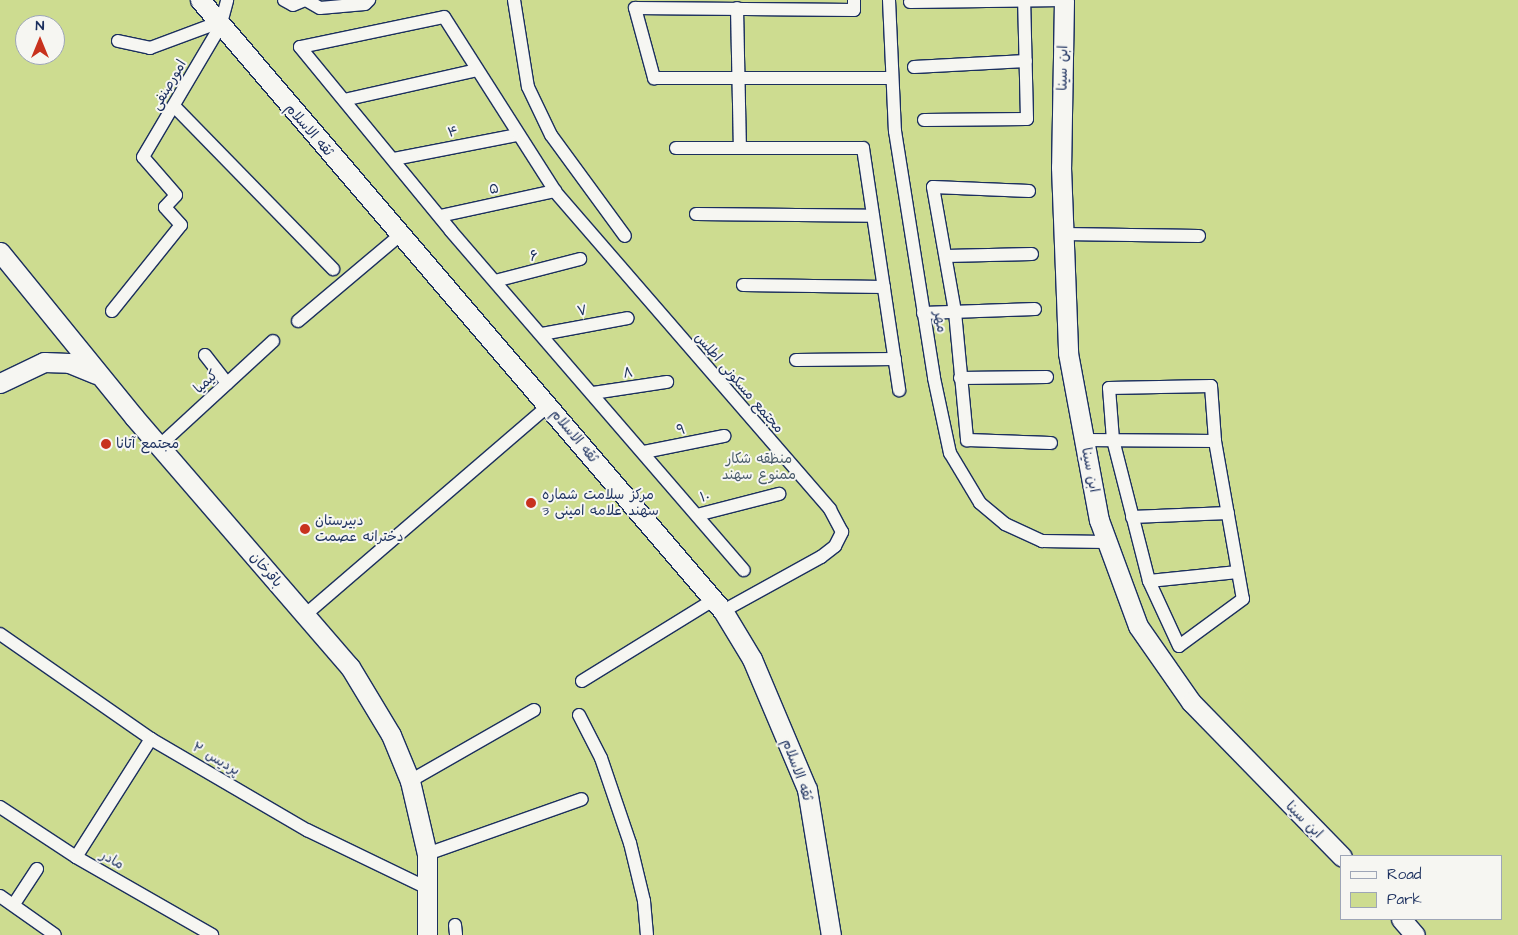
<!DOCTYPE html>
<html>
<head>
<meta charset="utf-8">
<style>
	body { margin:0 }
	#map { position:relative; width:1518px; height:935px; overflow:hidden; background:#f6f6f2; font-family:"Architects Daughter","Playpen Sans Arabic",sans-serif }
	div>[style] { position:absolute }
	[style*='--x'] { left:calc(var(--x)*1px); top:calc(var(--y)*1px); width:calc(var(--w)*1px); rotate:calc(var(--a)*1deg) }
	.green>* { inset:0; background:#cddc90 }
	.roads { filter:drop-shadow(1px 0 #1b2f5e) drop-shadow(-1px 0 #1b2f5e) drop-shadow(0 1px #1b2f5e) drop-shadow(0 -1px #1b2f5e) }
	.street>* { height:12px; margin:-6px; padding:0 6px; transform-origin:6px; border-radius:6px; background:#f6f6f2 }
	.secondary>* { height:19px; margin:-9.5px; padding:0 9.5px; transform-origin:9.5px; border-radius:9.5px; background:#f6f6f2 }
	.dots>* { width:14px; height:14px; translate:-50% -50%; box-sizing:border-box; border:2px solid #f6f6f2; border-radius:50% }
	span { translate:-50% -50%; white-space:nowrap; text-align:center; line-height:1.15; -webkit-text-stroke:4px #f6f6f2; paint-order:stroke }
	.street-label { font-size:14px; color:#1b2f5e }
	.poi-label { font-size:14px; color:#1b2f5e }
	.left { translate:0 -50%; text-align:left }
	.park-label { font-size:14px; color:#485a6a }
	.legend { position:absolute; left:1340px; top:855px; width:162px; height:65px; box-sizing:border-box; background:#f6f6f2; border:1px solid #9ea6b7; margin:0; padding:6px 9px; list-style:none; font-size:15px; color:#1b2f5e }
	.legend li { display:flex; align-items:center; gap:10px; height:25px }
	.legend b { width:25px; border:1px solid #9ea6b7 }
	.north { position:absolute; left:15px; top:15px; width:50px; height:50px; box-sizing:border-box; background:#f6f6f2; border:1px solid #9ea6b7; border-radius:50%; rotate:0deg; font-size:14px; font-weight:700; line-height:20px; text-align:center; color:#1b2f5e }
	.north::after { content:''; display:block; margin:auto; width:18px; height:22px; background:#c8321e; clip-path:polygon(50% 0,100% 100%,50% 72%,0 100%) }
</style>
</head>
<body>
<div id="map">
	<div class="green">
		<div style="clip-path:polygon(evenodd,0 0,1518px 0,1518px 935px,0 935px,0 0,25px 25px,55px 25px,55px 55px,25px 55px,25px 25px,0 0,1342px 856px,1502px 856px,1502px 919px,1342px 919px,1342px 856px)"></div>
	</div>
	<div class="roads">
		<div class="street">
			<div style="--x:284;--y:0;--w:10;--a:29"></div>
			<div style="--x:293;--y:5;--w:13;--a:-23"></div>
			<div style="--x:306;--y:0;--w:16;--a:30"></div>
			<div style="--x:320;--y:8;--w:45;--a:-5.1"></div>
			<div style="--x:365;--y:4;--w:6;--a:-45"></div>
			<div style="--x:514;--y:0;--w:88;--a:80.9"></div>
			<div style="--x:528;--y:87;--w:53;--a:64.4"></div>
			<div style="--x:551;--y:135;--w:125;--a:53.8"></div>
			<div style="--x:854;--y:0;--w:10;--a:90"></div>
			<div style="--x:854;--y:10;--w:219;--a:-179.5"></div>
			<div style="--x:635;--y:8;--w:73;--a:74.8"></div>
			<div style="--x:654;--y:78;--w:238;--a:0"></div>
			<div style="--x:889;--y:0;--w:131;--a:87.4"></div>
			<div style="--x:895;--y:131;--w:250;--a:81"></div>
			<div style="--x:934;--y:378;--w:77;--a:78"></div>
			<div style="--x:950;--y:453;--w:58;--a:59"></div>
			<div style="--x:980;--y:503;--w:33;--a:40"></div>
			<div style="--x:1005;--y:524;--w:41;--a:24.7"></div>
			<div style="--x:1042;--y:541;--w:64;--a:0.9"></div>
			<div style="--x:910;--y:2;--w:154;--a:-0.7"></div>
			<div style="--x:737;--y:8;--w:140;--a:88.8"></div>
			<div style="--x:118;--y:41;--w:33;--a:12"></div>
			<div style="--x:150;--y:48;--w:72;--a:-20.5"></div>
			<div style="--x:914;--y:67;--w:112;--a:-3.1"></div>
			<div style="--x:344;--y:100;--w:136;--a:-12.7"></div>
			<div style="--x:174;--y:106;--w:228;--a:45.7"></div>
			<div style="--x:924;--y:120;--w:103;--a:-0.6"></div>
			<div style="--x:1027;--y:119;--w:119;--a:-91.4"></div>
			<div style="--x:676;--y:148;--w:187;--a:0"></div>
			<div style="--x:863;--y:148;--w:245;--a:81.5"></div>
			<div style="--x:394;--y:159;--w:126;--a:-11"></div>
			<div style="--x:1029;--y:191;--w:96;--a:-177.6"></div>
			<div style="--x:933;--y:187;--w:127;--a:80"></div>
			<div style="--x:955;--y:312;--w:129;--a:84.6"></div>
			<div style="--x:967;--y:440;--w:84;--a:2"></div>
			<div style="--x:696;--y:214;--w:177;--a:0.6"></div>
			<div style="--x:440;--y:216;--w:118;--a:-12.3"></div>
			<div style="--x:1063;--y:234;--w:136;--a:0.8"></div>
			<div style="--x:946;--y:256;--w:86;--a:-1.3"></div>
			<div style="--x:495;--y:281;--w:88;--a:-14.5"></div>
			<div style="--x:743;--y:285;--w:141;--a:0.8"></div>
			<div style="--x:112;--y:311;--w:110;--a:-51.3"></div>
			<div style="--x:181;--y:225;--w:24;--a:-132"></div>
			<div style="--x:165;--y:207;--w:16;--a:-47"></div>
			<div style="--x:176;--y:195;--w:50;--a:-131"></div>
			<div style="--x:143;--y:157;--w:151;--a:-59.4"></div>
			<div style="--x:220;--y:27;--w:28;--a:-75"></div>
			<div style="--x:923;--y:313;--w:112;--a:-2"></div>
			<div style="--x:298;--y:321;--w:133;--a:-40.1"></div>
			<div style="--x:542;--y:334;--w:87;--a:-10.5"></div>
			<div style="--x:205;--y:355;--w:36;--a:52"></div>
			<div style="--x:796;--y:360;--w:99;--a:-0.6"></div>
			<div style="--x:960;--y:378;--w:87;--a:-0.7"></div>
			<div style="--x:1211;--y:386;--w:55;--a:85.8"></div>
			<div style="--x:1215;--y:441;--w:160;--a:80"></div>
			<div style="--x:1243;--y:599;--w:79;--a:143.7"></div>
			<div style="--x:1179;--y:646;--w:72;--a:-114.8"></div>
			<div style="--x:1149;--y:581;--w:146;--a:-104.3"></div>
			<div style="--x:1113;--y:440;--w:52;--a:-94.4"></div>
			<div style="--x:1109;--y:388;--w:102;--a:-1.1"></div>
			<div style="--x:593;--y:393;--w:75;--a:-8.5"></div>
			<div style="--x:1084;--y:440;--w:131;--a:0.4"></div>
			<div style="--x:159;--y:446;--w:155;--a:-42.6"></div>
			<div style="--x:644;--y:452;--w:82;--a:-11.3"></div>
			<div style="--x:697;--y:515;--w:85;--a:-14.4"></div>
			<div style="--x:1132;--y:517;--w:96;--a:-2.4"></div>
			<div style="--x:1149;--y:581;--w:89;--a:-5.8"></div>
			<div style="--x:723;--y:611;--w:112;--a:-28.9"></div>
			<div style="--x:821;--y:557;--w:18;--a:-38"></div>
			<div style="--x:835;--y:546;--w:16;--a:-63"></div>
			<div style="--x:842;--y:532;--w:26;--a:-118"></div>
			<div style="--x:830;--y:509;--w:420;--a:-130.9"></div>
			<div style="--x:555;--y:191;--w:206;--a:-122.5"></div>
			<div style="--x:444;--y:17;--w:147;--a:168.2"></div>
			<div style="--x:300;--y:47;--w:238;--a:50.6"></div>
			<div style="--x:451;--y:231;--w:448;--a:49.2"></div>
			<div style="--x:305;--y:615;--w:321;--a:-40.7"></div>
			<div style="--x:0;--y:634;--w:184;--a:34.8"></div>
			<div style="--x:151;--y:739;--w:181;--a:30.3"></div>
			<div style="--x:307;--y:830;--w:136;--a:25.8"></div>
			<div style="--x:582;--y:681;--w:154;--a:-31.7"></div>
			<div style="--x:579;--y:715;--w:48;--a:62.9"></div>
			<div style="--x:601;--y:758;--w:90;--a:71.2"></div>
			<div style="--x:630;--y:843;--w:60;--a:76.4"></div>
			<div style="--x:644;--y:901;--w:34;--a:85"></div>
			<div style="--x:410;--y:781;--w:143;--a:-29.8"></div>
			<div style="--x:0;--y:807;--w:91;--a:33.3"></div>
			<div style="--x:76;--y:857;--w:157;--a:29.8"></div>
			<div style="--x:427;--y:854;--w:164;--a:-19.5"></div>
			<div style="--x:76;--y:857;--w:140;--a:-57.6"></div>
			<div style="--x:0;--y:896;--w:67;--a:35.3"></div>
			<div style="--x:14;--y:904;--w:42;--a:-56.7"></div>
			<div style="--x:455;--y:925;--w:10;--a:84"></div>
		</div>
		<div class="secondary">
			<div style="--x:200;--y:0;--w:804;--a:49.44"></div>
			<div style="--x:723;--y:611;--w:56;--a:58.9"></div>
			<div style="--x:752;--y:659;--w:141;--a:67.1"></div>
			<div style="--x:807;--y:789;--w:148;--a:80.7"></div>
			<div style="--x:1064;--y:0;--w:167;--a:91"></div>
			<div style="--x:1061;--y:167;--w:186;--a:87.8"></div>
			<div style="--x:1068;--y:353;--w:170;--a:79.5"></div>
			<div style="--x:1099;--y:520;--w:113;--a:69.8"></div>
			<div style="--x:1138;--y:626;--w:93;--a:55.1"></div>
			<div style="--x:1191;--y:702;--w:216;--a:45.7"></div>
			<div style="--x:0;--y:252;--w:213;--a:50.9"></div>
			<div style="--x:134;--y:417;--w:330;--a:49.2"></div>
			<div style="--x:350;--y:667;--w:79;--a:58.9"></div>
			<div style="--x:391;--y:735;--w:50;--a:67.6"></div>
			<div style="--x:410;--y:781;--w:75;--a:76.9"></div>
			<div style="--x:427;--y:854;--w:81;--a:90"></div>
			<div style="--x:0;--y:383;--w:49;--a:-25.5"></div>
			<div style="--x:44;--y:362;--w:25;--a:2"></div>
			<div style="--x:69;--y:363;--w:29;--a:22"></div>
			<div style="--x:1401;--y:919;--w:21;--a:49"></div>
		</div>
	</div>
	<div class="dots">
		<div style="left:106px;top:444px;background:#c8321e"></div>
		<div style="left:531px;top:503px;background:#c8321e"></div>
		<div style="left:305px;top:529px;background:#c8321e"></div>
	</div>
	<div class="street-label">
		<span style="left:1063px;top:68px;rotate:-89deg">ابن سینا</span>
		<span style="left:169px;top:85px;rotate:-60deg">امورصنفی</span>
		<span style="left:309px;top:130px;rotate:49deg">ثقه الاسلام</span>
		<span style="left:453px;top:132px;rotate:-11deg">۴</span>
		<span style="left:494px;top:189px;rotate:-12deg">۵</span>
		<span style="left:534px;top:256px;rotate:-15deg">۶</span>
		<span style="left:582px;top:311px;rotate:-11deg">۷</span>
		<span style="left:940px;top:322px;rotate:81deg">مهر</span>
		<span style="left:628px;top:373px;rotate:-9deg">۸</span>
		<span style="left:206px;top:382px;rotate:-43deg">کیمیا</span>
		<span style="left:739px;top:383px;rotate:49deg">مجتمع مسکونی اطلس</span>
		<span style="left:681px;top:430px;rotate:-11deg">۹</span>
		<span style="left:574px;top:436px;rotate:50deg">ثقه الاسلام</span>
		<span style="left:1090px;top:470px;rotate:79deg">ابن سینا</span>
		<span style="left:705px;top:497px;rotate:-14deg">۱۰</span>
		<span style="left:266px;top:570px;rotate:49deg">باقرخان</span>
		<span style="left:216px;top:759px;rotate:30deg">پردیس ۲</span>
		<span style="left:797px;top:770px;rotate:70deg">ثقه الاسلام</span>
		<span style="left:1304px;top:820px;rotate:45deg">ابن سینا</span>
		<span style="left:112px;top:860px;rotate:30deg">مادر</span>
	</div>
	<div class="poi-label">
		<span class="left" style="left:116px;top:444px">مجتمع آتانا</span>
		<span class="left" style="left:542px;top:503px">مرکز سلامت شماره<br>3 سهند علامه امینی</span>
		<span class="left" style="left:315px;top:529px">دبیرستان<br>دخترانه عصمت</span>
	</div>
	<div class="park-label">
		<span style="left:759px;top:467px">منطقه شکار<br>ممنوع سهند</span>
	</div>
	<ul class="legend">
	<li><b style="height:6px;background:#f6f6f2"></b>Road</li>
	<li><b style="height:14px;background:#cddc90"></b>Park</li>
	</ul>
	<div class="north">N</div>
</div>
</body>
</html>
